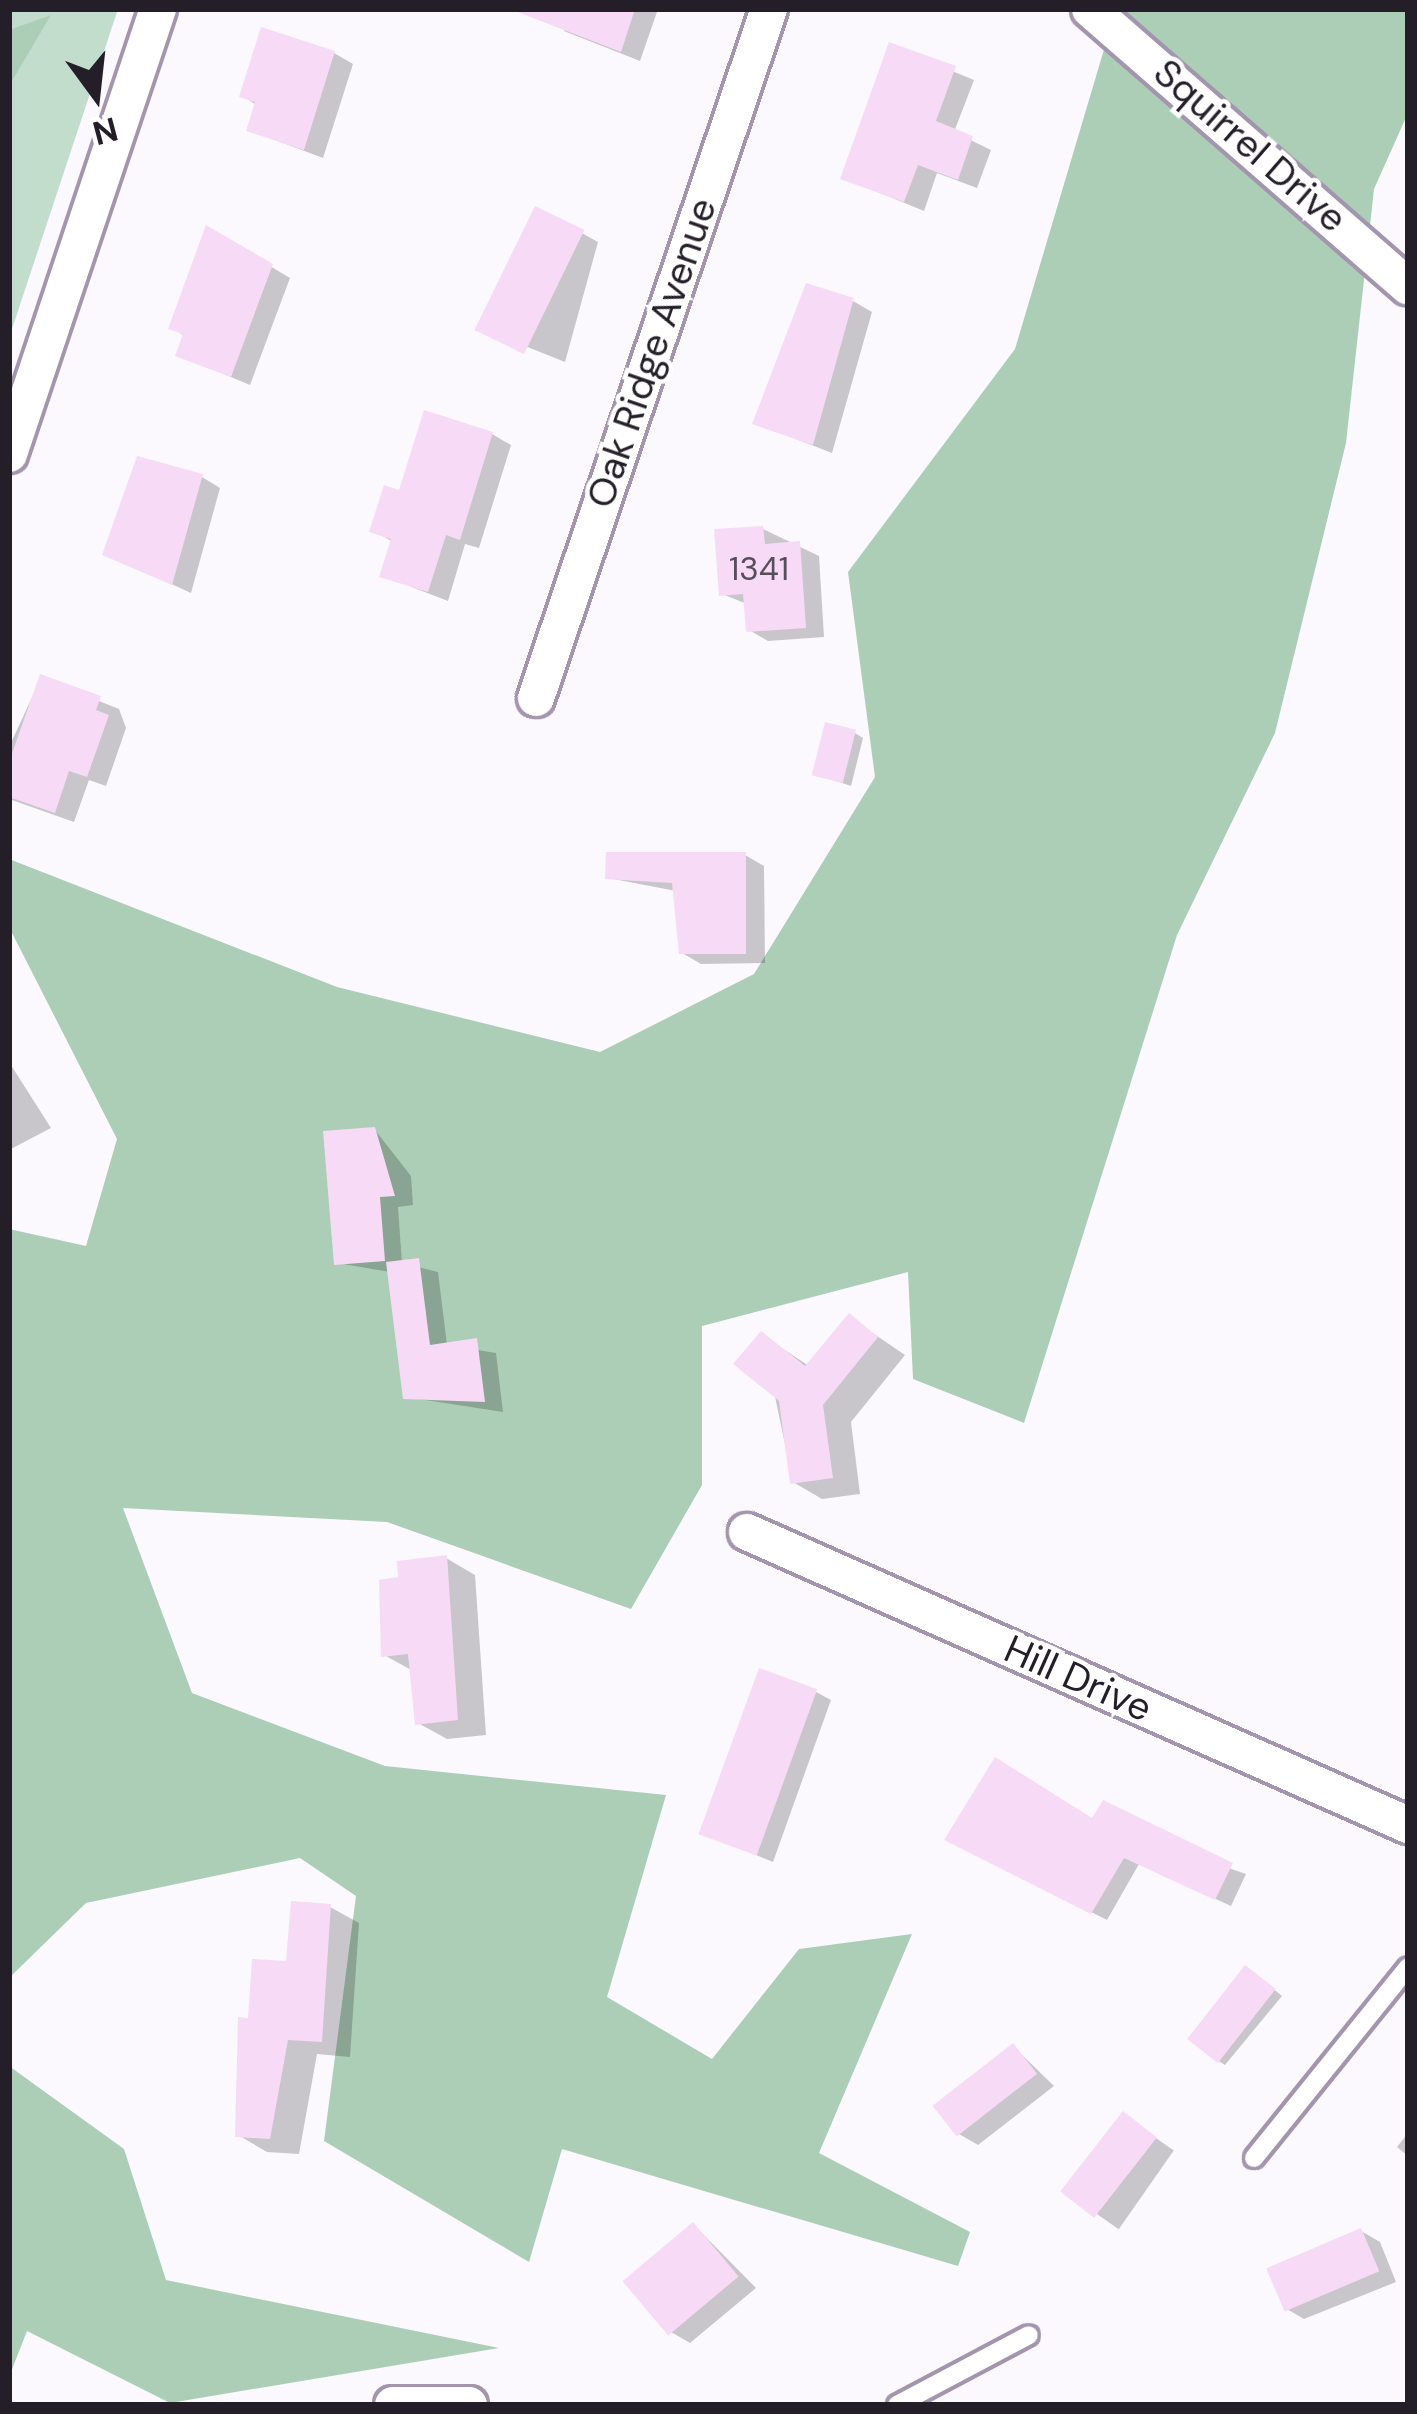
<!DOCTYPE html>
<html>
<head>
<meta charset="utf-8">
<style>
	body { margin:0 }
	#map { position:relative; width:1417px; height:2414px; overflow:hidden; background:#fbf8fe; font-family:"DM Sans",sans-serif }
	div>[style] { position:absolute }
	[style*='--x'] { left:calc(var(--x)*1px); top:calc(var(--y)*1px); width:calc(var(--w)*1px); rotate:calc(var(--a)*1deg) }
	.green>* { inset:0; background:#c3ddcc }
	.forest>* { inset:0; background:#acceb7 }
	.shadow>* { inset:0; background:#0003; transform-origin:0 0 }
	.building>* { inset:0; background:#f7daf5; transform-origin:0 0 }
	.roads { filter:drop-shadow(3px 0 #a395ad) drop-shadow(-3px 0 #a395ad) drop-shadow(0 3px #a395ad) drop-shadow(0 -3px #a395ad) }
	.lane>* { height:18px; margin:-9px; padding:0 9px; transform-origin:9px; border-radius:9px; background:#fff }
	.street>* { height:36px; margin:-18px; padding:0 18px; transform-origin:18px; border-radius:18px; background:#fff }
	span { translate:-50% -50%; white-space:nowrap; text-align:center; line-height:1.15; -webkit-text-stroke:9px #fff; paint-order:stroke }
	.number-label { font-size:33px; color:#584d5a }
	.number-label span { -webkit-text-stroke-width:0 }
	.street-label { font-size:39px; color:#231e27 }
	.frame { position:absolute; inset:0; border:12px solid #231e27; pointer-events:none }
	.north { position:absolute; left:36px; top:36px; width:120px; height:120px; -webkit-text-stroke:9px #fff; paint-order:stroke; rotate:165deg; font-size:33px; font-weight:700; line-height:48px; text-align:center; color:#231e27 }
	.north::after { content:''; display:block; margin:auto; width:42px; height:54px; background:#231e27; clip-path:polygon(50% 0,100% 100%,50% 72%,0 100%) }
</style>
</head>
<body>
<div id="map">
	<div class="green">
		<div style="clip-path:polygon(9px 9px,118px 9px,9px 338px)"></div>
	</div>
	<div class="forest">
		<div style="clip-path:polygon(1116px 9px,1408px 9px,1408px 113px,1374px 189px,1346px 443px,1275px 733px,1177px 935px,1024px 1423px,913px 1379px,908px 1272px,702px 1326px,702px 1485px,631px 1609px,387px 1522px,123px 1508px,192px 1693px,385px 1766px,666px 1795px,607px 1997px,712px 2059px,799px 1949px,912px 1934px,819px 2153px,970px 2232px,958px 2266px,562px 2149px,529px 2262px,324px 2141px,356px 1896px,300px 1858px,86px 1903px,9px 1978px,9px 1229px,86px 1246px,117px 1139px,9px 927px,9px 859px,337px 987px,600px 1052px,754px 974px,875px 777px,848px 572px,1015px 349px)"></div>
		<div style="clip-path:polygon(51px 15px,9px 86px,9px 30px)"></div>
		<div style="clip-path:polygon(9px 2066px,124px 2149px,166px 2280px,499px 2348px,170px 2403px,27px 2331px,9px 2377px)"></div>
	</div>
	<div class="shadow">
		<div style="clip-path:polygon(572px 9px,658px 9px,640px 61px,564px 31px)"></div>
		<div style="clip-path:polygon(891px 46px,974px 80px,954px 132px,991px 150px,977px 188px,937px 173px,924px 211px,844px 178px)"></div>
		<div style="clip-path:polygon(334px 53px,353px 64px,323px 158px,249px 130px,257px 105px,242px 96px)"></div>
		<div style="clip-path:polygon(208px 229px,290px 278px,250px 385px,178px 355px,185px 336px,171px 328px)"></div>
		<div style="clip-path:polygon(578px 231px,598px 242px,565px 362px,497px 335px)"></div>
		<div style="clip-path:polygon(853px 301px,872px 312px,832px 453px,755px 423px)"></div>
		<div style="clip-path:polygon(492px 434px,511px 445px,479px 548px,465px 544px,448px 601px,383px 576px,393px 542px,373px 530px,401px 494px)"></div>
		<div style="clip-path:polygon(202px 477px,220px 488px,191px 593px,106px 554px)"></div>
		<div style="clip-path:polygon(763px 529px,819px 556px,824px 637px,768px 641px,749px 630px,747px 604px,722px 594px)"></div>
		<div style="clip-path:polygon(41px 678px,119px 709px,126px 728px,106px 786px,89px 780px,74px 822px,9px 799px,9px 747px)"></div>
		<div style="clip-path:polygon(855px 733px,863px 738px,851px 786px,815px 774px)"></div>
		<div style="clip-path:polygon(745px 855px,764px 866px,765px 963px,701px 964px,682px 953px,676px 891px,608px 878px)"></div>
		<div style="clip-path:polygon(9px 1062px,51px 1128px,9px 1150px)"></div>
		<div style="clip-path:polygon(375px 1130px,411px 1176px,413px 1205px,398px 1207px,402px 1263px,438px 1272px,447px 1345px,496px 1353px,503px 1412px,406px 1397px,390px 1272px,337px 1263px)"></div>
		<div style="clip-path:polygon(849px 1317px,905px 1355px,851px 1422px,860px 1494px,822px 1499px,793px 1482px,762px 1335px,809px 1366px)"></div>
		<div style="clip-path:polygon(446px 1558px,475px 1575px,486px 1735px,447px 1739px,418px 1723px,413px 1671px,384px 1655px,402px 1580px)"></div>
		<div style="clip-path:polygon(816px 1692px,831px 1700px,773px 1862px,703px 1833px)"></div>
		<div style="clip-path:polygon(1094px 1822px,1246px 1874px,1231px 1906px,1139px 1864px,1107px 1920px,962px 1847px)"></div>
		<div style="clip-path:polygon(330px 1907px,359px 1923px,350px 2057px,317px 2054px,299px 2154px,267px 2152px,238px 2135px,289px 1964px)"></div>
		<div style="clip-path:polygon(1255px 1974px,1282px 1996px,1225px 2065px,1217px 2060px)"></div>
		<div style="clip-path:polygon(1013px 2046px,1054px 2086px,978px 2145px,959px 2134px)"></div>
		<div style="left:1123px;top:2115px;width:62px;height:96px;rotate:35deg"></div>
		<div style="clip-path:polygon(1408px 2133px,1408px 2156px,1397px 2147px)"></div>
		<div style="clip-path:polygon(694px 2225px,756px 2288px,690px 2343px,671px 2332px,665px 2249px)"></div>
		<div style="clip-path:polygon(1361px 2231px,1380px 2242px,1396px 2282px,1304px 2319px,1285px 2308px)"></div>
	</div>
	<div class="building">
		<div style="clip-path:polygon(510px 9px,635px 9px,621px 52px)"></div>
		<div style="clip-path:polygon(261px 27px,335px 51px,304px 150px,246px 131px,255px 102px,239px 97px)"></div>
		<div style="clip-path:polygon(889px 42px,956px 66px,936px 121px,973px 136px,958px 180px,918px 165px,904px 202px,840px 179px)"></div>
		<div style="left:535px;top:206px;width:55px;height:138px;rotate:26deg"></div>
		<div style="clip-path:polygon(206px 225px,273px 264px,231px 377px,175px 356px,183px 334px,168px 329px)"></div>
		<div style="clip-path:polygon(806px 283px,854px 298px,813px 445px,752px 424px)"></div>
		<div style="clip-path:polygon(424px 410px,493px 432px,460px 540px,446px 535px,428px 592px,379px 577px,391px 539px,369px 532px,384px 485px,399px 490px)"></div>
		<div style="clip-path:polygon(137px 456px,203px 474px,172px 585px,102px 555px)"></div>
		<div style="clip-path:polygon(763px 526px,765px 544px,800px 541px,806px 628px,746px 632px,743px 594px,719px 596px,714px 529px)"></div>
		<div style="clip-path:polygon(40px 674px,101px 696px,96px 710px,109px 715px,87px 777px,69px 771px,55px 813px,9px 797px,9px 762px)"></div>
		<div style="left:825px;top:722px;width:32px;height:55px;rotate:14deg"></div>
		<div style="clip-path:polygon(606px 852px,746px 852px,746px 954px,679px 954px,672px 883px,605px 879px)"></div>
		<div style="clip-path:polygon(375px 1127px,395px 1196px,380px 1197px,385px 1261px,334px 1265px,323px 1131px)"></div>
		<div style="clip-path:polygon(419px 1258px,430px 1345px,477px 1338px,485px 1402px,403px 1399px,386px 1262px)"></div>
		<div style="clip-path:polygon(849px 1313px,878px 1337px,823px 1405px,833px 1478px,790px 1484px,779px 1401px,733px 1364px,761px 1331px,805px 1366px)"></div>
		<div style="clip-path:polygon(447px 1555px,458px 1720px,415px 1725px,408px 1654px,381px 1657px,379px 1580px,398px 1577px,397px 1561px)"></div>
		<div style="left:759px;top:1668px;width:62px;height:177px;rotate:20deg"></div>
		<div style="clip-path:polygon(995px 1757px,1092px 1818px,1103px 1800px,1233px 1863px,1215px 1900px,1124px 1858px,1091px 1914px,944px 1840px)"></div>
		<div style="clip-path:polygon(291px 1901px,331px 1904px,322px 2042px,288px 2040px,270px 2139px,235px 2137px,238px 2017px,248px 2018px,252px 1959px,286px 1961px)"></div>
		<div style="left:1245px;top:1965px;width:39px;height:94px;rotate:38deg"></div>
		<div style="left:1013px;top:2043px;width:39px;height:102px;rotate:52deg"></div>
		<div style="left:1123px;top:2111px;width:43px;height:102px;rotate:38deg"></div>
		<div style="left:693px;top:2222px;width:71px;height:92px;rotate:50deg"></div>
		<div style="left:1361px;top:2228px;width:47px;height:103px;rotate:67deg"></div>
	</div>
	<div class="roads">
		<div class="lane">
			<div style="--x:1254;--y:2158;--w:245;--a:-51.1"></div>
			<div style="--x:897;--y:2405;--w:149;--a:-27.9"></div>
		</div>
		<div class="street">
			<div style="--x:1090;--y:9;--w:422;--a:41.1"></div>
			<div style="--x:9;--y:454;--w:469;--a:-71.5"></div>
			<div style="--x:536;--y:698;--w:727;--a:-71.32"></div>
			<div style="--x:747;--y:1532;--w:723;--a:23.91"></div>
			<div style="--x:393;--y:2405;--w:76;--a:0"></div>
		</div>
	</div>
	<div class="number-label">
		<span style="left:759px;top:569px">1341</span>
	</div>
	<div class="street-label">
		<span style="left:1250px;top:146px;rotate:41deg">Squirrel Drive</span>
		<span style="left:652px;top:353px;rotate:-71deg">Oak Ridge Avenue</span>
		<span style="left:1078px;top:1679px;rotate:24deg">Hill Drive</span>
	</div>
	<div class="frame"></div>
	<div class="north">N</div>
</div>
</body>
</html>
